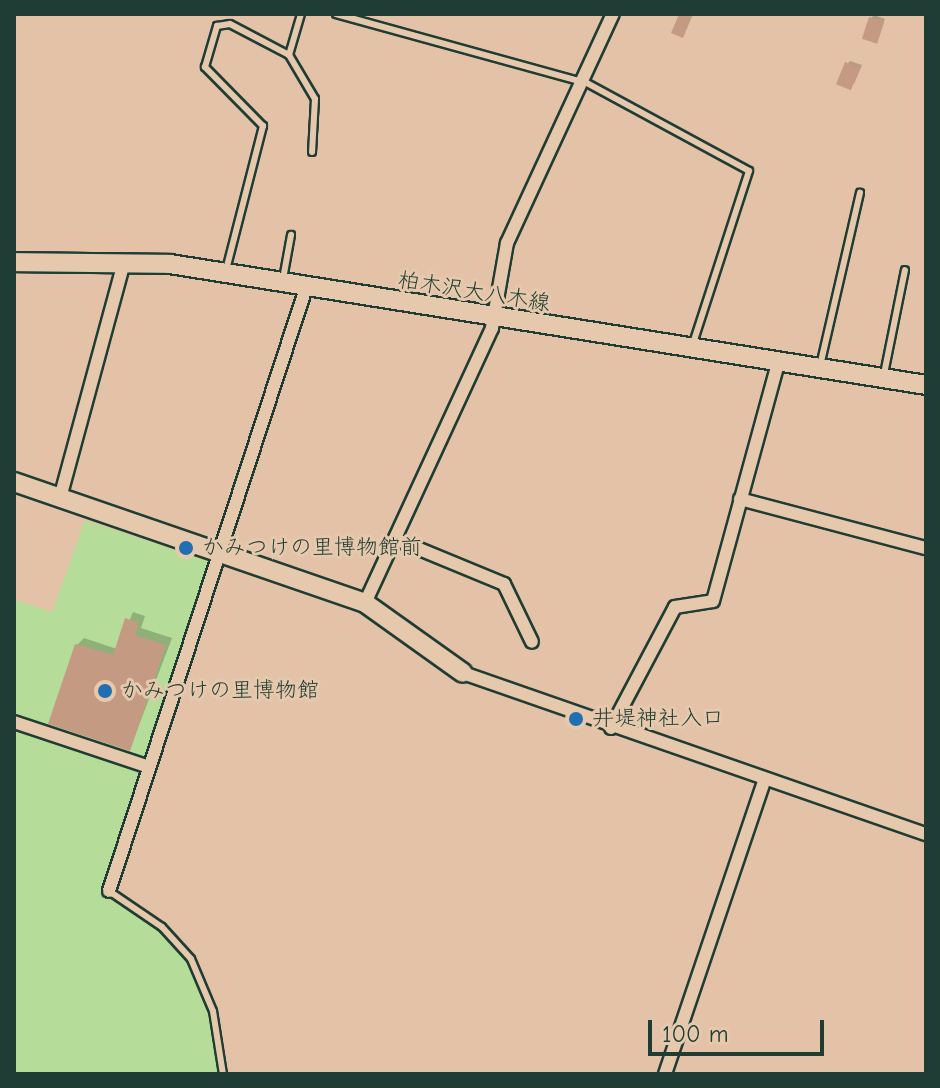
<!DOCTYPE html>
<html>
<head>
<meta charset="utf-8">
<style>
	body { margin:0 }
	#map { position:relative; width:940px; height:1088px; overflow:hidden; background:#e4c2a7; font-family:"Comic Neue","Klee One",sans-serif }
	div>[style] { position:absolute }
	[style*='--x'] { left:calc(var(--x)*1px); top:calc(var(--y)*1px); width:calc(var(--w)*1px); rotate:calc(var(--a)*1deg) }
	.green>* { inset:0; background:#b5dc98 }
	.shadow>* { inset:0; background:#0003 }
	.building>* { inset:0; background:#c49a83; transform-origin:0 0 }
	.roads { filter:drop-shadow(2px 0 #1f3d34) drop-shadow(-2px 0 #1f3d34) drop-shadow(0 2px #1f3d34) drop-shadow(0 -2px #1f3d34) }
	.lane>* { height:6px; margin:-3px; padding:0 3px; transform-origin:3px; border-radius:3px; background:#e6c9ad }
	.street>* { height:12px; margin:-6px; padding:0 6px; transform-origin:6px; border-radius:6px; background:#e6c9ad }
	.secondary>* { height:18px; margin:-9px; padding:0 9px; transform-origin:9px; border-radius:9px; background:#e6c9ad }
	.dots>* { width:22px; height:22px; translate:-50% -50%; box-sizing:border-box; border:4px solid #e6c9ad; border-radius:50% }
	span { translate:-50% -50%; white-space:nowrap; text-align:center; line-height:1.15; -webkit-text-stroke:6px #e6c9ad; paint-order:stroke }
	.street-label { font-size:22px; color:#1f3d34 }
	.poi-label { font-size:22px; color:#1f3d34 }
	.left { translate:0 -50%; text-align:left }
	.frame { position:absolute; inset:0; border:16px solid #1f3d34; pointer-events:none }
	.scale { position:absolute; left:648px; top:1020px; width:176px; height:36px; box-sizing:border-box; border:4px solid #1f3d34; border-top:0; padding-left:10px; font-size:24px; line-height:28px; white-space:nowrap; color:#1f3d34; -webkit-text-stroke:6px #e6c9ad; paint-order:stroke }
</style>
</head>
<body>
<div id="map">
	<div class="green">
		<div style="clip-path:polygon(85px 520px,214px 563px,102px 893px,160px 930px,188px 960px,209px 1011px,220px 1074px,14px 1074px,14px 599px,52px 612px)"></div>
	</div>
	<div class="shadow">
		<div style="clip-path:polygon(874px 15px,885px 19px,875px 42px,871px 18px)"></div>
		<div style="clip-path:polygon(850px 61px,862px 65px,854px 84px,847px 64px)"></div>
		<div style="clip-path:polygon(133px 612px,145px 616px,141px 628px,172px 638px,130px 749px,77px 645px,84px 638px,117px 649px)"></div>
	</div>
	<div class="building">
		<div style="clip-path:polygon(679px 14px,693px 14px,683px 38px,671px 33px)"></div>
		<div style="left:869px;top:17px;width:16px;height:23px;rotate:18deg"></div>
		<div style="left:845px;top:62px;width:16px;height:24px;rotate:22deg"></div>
		<div style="clip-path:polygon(125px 618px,139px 623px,135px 635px,166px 645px,130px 751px,48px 724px,75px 644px,113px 655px)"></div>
	</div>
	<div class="roads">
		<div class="lane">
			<div style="--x:336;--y:14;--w:260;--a:15.4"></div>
			<div style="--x:587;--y:83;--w:184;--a:28.5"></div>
			<div style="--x:749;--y:171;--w:184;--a:108"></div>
			<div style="--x:289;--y:55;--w:43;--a:-73.7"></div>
			<div style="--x:226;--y:270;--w:149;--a:-75.6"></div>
			<div style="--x:263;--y:126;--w:83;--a:-134.5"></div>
			<div style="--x:205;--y:67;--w:43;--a:-73.7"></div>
			<div style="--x:217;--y:26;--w:13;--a:-9"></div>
			<div style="--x:230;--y:24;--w:67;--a:27.7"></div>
			<div style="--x:289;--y:55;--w:51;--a:59.4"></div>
			<div style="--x:315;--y:99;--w:53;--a:93.2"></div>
			<div style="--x:283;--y:279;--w:45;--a:-79.7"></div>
			<div style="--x:820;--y:366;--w:178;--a:-77"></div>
			<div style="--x:884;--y:374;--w:106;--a:-78.6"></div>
			<div style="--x:109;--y:891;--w:64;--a:34.2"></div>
			<div style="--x:162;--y:927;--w:43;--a:47.8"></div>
			<div style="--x:191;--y:959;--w:56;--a:67.1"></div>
			<div style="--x:213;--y:1011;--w:64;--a:81"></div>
		</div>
		<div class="street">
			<div style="--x:60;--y:498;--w:245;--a:-74.8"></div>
			<div style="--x:740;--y:499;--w:192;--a:14.8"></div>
			<div style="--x:395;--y:539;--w:118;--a:22.4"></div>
			<div style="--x:504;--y:584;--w:64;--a:64.2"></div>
			<div style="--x:365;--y:603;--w:303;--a:-65.2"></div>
			<div style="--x:492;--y:328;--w:86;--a:-80"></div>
			<div style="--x:507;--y:243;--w:252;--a:-65.2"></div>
			<div style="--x:463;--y:673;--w:490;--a:19.2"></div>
			<div style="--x:14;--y:722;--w:142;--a:18.4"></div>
			<div style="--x:611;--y:728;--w:137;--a:-62.1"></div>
			<div style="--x:675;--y:607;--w:38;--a:-9"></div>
			<div style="--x:713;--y:601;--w:246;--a:-74.7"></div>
			<div style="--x:109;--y:891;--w:634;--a:-71.91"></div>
			<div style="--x:665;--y:1074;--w:309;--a:-71.3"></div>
		</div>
		<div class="secondary">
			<div style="--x:14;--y:262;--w:156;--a:0.7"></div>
			<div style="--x:170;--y:264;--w:766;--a:9.09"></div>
			<div style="--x:14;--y:482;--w:371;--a:19"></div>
			<div style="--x:365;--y:603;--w:120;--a:35.5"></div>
		</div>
	</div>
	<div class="dots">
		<div style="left:186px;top:548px;background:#1f6fb2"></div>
		<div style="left:105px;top:691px;background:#1f6fb2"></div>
		<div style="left:576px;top:719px;background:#1f6fb2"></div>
	</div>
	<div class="street-label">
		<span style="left:474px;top:292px;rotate:9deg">柏木沢大八木線</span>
	</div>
	<div class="poi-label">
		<span class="left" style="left:202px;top:548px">かみつけの里博物館前</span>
		<span class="left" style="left:121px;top:691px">かみつけの里博物館</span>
		<span class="left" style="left:592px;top:719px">井堤神社入口</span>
	</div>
	<div class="frame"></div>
	<div class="scale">100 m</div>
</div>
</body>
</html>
